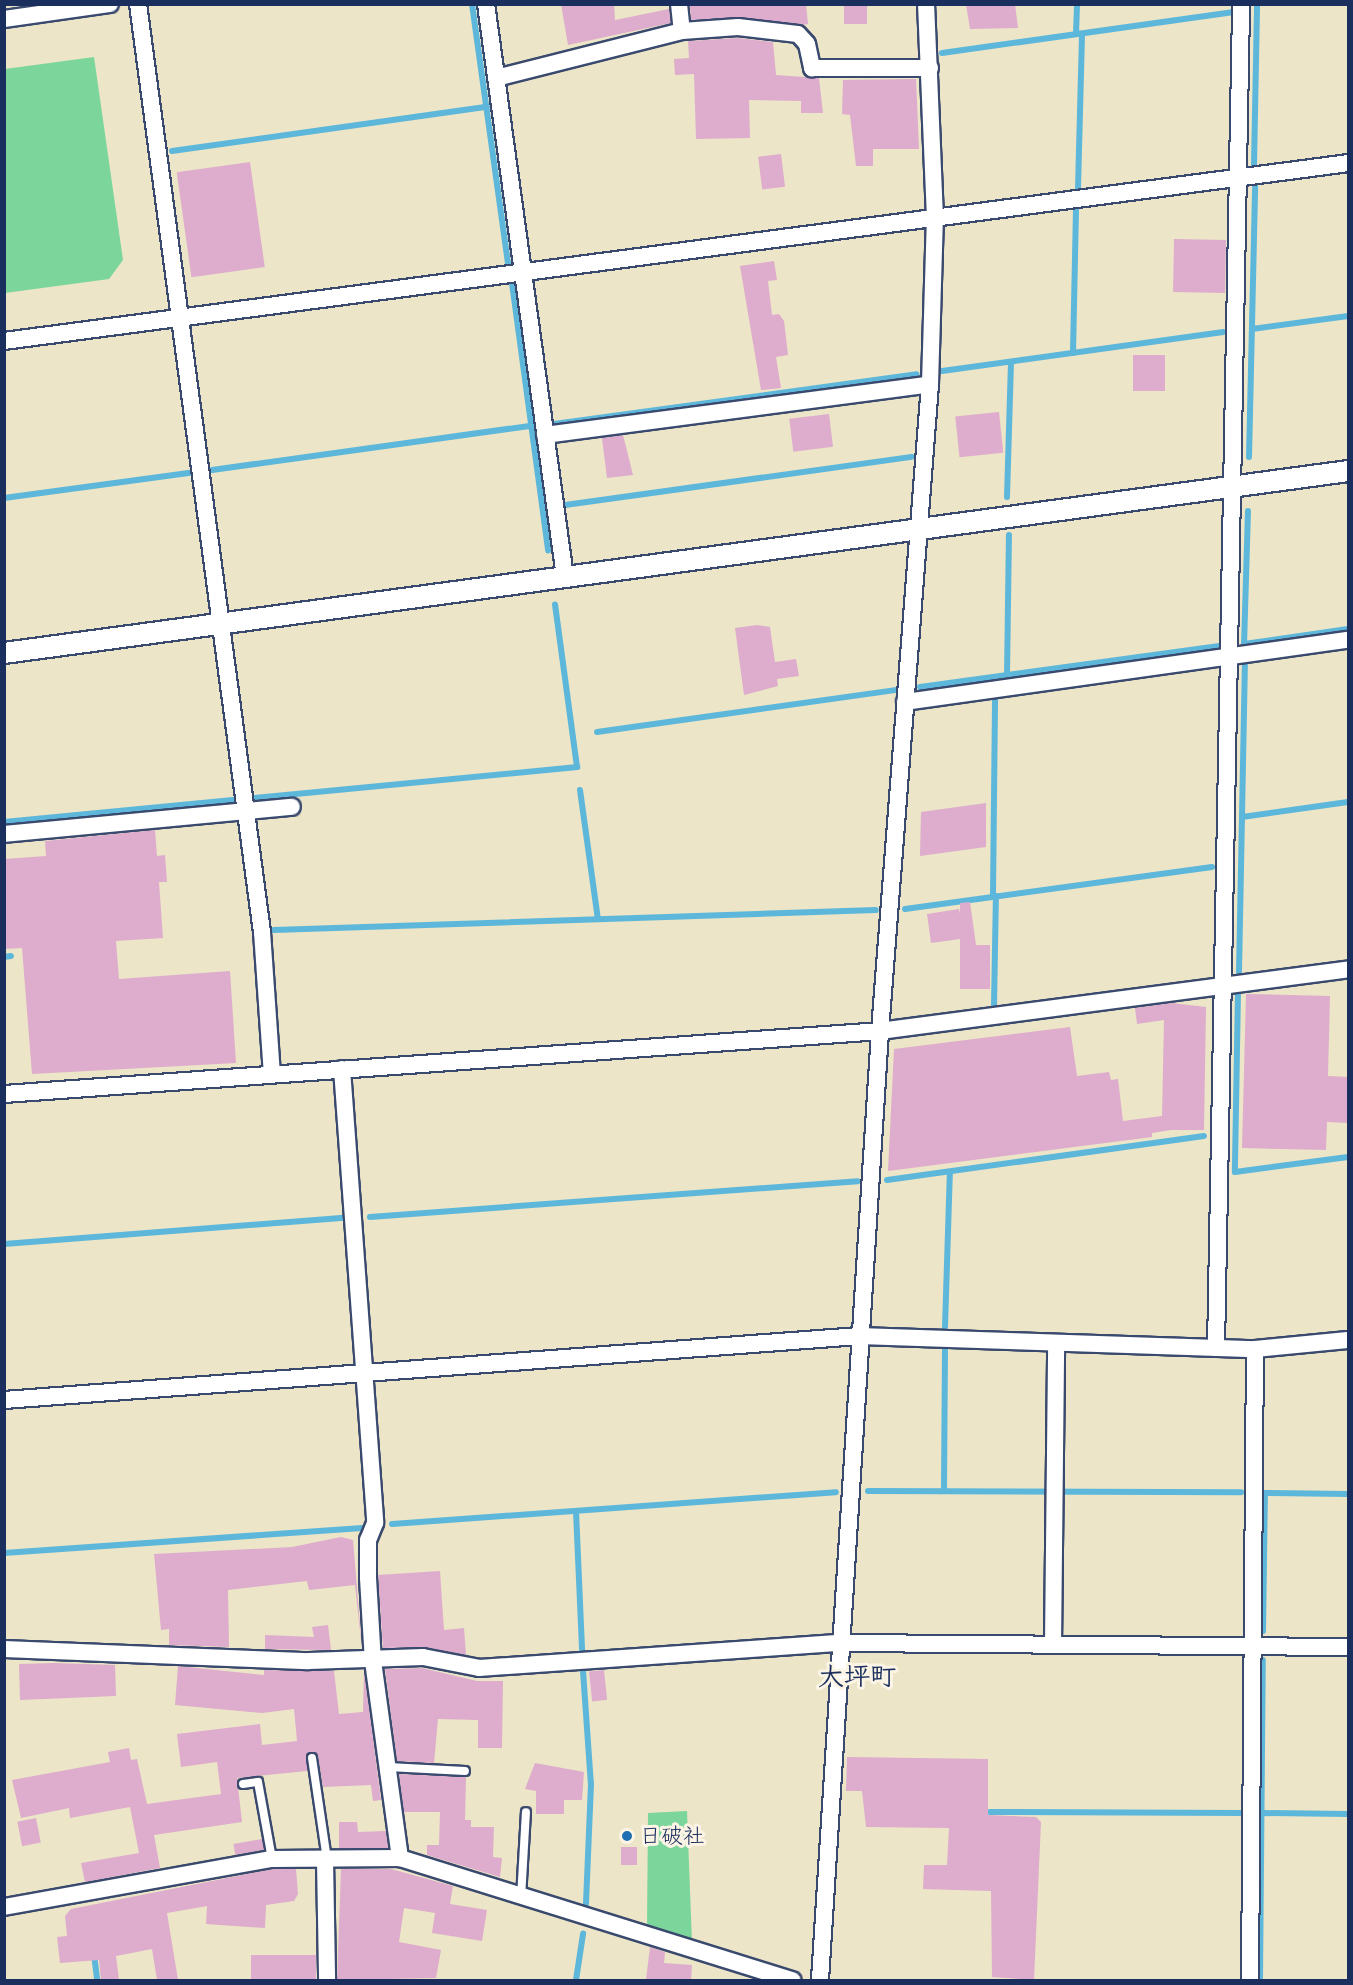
<!DOCTYPE html>
<html>
<head>
<meta charset="utf-8">
<style>
	body { margin:0 }
	#map { position:relative; width:1353px; height:1985px; overflow:hidden; background:#ece5c7; font-family:"Shantell Sans","Klee One",sans-serif }
	div>[style] { position:absolute }
	[style*='--x'] { left:calc(var(--x)*1px); top:calc(var(--y)*1px); width:calc(var(--w)*1px); rotate:calc(var(--a)*1deg) }
	.green>* { inset:0; background:#7cd69c }
	.stream>* { height:6px; margin:-3px; padding:0 3px; transform-origin:3px; border-radius:3px; background:#5db7da }
	.building>* { inset:0; background:#deaccd; transform-origin:0 0 }
	.roads { filter:drop-shadow(2px 0 #3a4a6e) drop-shadow(-2px 0 #3a4a6e) drop-shadow(0 2px #3a4a6e) drop-shadow(0 -2px #3a4a6e) }
	.service>* { height:8px; margin:-4px; padding:0 4px; transform-origin:4px; border-radius:4px; background:#fff }
	.minor>* { height:16px; margin:-8px; padding:0 8px; transform-origin:8px; border-radius:8px; background:#fff }
	.tertiary>* { height:20px; margin:-10px; padding:0 10px; transform-origin:10px; border-radius:10px; background:#fff }
	.dots>* { width:16px; height:16px; translate:-50% -50%; box-sizing:border-box; border:3px solid #fcf5e5; border-radius:50% }
	span { translate:-50% -50%; white-space:nowrap; text-align:center; line-height:1.15; -webkit-text-stroke:6px #fcf5e5; paint-order:stroke }
	.poi-label { font-size:22px; color:#1b2f5e }
	.left { translate:0 -50%; text-align:left }
	.quarter-label { font-size:26px; color:#1b2f5e; font-weight:700 }
	.frame { position:absolute; inset:0; border:6px solid #1b2f5e; pointer-events:none }
</style>
</head>
<body>
<div id="map">
	<div class="green">
		<div style="clip-path:polygon(94px 57px,123px 260px,109px 279px,5px 293px,5px 69px)"></div>
		<div style="clip-path:polygon(687px 1811px,692px 1943px,647px 1927px,648px 1813px)"></div>
	</div>
	<div class="stream">
		<div style="--x:472;--y:4;--w:263;--a:82.1"></div>
		<div style="--x:1076;--y:34;--w:30;--a:-88"></div>
		<div style="--x:942;--y:53;--w:293;--a:-8"></div>
		<div style="--x:172;--y:151;--w:318;--a:-8"></div>
		<div style="--x:1254;--y:165;--w:161;--a:-88.9"></div>
		<div style="--x:1078;--y:188;--w:154;--a:-88.5"></div>
		<div style="--x:512;--y:283;--w:270;--a:82.3"></div>
		<div style="--x:1252;--y:329;--w:97;--a:-7.7"></div>
		<div style="--x:1073;--y:353;--w:144;--a:-88.8"></div>
		<div style="--x:942;--y:371;--w:284;--a:-7.9"></div>
		<div style="--x:554;--y:424;--w:366;--a:-7.8"></div>
		<div style="--x:1249;--y:457;--w:270;--a:-88.7"></div>
		<div style="--x:212;--y:470;--w:328;--a:-7.9"></div>
		<div style="--x:1007;--y:497;--w:135;--a:-88.3"></div>
		<div style="--x:4;--y:498;--w:188;--a:-7.7"></div>
		<div style="--x:565;--y:505;--w:350;--a:-7.9"></div>
		<div style="--x:1248;--y:511;--w:133;--a:91.7"></div>
		<div style="--x:1244;--y:644;--w:105;--a:-8.2"></div>
		<div style="--x:1007;--y:675;--w:140;--a:-89.2"></div>
		<div style="--x:920;--y:687;--w:304;--a:-7.8"></div>
		<div style="--x:597;--y:732;--w:301;--a:-8"></div>
		<div style="--x:580;--y:790;--w:130;--a:82.1"></div>
		<div style="--x:1242;--y:817;--w:107;--a:-8.1"></div>
		<div style="--x:4;--y:822;--w:576;--a:-5.48"></div>
		<div style="--x:577;--y:767;--w:164;--a:-97.7"></div>
		<div style="--x:993;--y:895;--w:197;--a:-89.4"></div>
		<div style="--x:905;--y:909;--w:310;--a:-7.8"></div>
		<div style="--x:274;--y:930;--w:602;--a:-1.9"></div>
		<div style="--x:4;--y:957;--w:7;--a:-8"></div>
		<div style="--x:1239;--y:972;--w:307;--a:-88.9"></div>
		<div style="--x:1238;--y:992;--w:180;--a:91"></div>
		<div style="--x:1235;--y:1172;--w:114;--a:-7.6"></div>
		<div style="--x:994;--y:1006;--w:110;--a:-89"></div>
		<div style="--x:887;--y:1180;--w:320;--a:-7.9"></div>
		<div style="--x:370;--y:1217;--w:489;--a:-4.2"></div>
		<div style="--x:4;--y:1244;--w:341;--a:-4.4"></div>
		<div style="--x:945;--y:1327;--w:155;--a:-88.2"></div>
		<div style="--x:868;--y:1491;--w:373;--a:0.2"></div>
		<div style="--x:944;--y:1491;--w:142;--a:-89.6"></div>
		<div style="--x:1262;--y:1493;--w:86;--a:0.7"></div>
		<div style="--x:576;--y:1511;--w:139;--a:87.5"></div>
		<div style="--x:392;--y:1524;--w:445;--a:-4.1"></div>
		<div style="--x:4;--y:1553;--w:359;--a:-4"></div>
		<div style="--x:1263;--y:1631;--w:138;--a:-89.2"></div>
		<div style="--x:583;--y:1671;--w:113;--a:86"></div>
		<div style="--x:591;--y:1784;--w:120;--a:92.4"></div>
		<div style="--x:990;--y:1812;--w:252;--a:0.2"></div>
		<div style="--x:1261;--y:1813;--w:87;--a:0.7"></div>
		<div style="--x:94;--y:1954;--w:26;--a:83"></div>
		<div style="--x:1260;--y:1978;--w:318;--a:-89.5"></div>
		<div style="--x:576;--y:1980;--w:47;--a:-81.3"></div>
	</div>
	<div class="building">
		<div style="clip-path:polygon(561px 4px,614px 4px,615px 20px,669px 9px,671px 23px,568px 45px)"></div>
		<div style="clip-path:polygon(806px 4px,808px 24px,802px 25px,739px 17px,691px 20px,690px 6px)"></div>
		<div style="left:844px;top:4px;width:23px;height:20px"></div>
		<div style="clip-path:polygon(966px 4px,1015px 4px,1018px 28px,970px 29px)"></div>
		<div style="clip-path:polygon(738px 38px,773px 42px,776px 75px,819px 78px,823px 113px,801px 113px,801px 101px,749px 100px,750px 138px,696px 139px,694px 74px,675px 75px,674px 59px,689px 58px,688px 41px)"></div>
		<div style="clip-path:polygon(916px 79px,919px 149px,873px 149px,873px 166px,856px 166px,850px 115px,842px 114px,843px 80px)"></div>
		<div style="left:781px;top:154px;width:33px;height:23px;rotate:83deg"></div>
		<div style="left:250px;top:162px;width:106px;height:74px;rotate:82deg"></div>
		<div style="left:1174px;top:239px;width:52px;height:53px;rotate:1deg"></div>
		<div style="clip-path:polygon(774px 261px,777px 280px,768px 281px,772px 315px,779px 314px,784px 321px,788px 355px,776px 357px,781px 388px,761px 390px,740px 266px)"></div>
		<div style="left:1133px;top:355px;width:32px;height:36px"></div>
		<div style="left:999px;top:412px;width:41px;height:44px;rotate:84deg"></div>
		<div style="left:829px;top:414px;width:33px;height:40px;rotate:83deg"></div>
		<div style="clip-path:polygon(623px 435px,633px 475px,607px 478px,602px 438px)"></div>
		<div style="clip-path:polygon(757px 625px,770px 627px,775px 662px,796px 659px,799px 676px,777px 679px,778px 686px,744px 695px,735px 628px)"></div>
		<div style="clip-path:polygon(986px 803px,986px 847px,920px 856px,921px 812px)"></div>
		<div style="clip-path:polygon(155px 830px,157px 856px,165px 855px,167px 882px,159px 882px,163px 938px,116px 941px,119px 979px,230px 971px,236px 1063px,32px 1074px,22px 948px,4px 949px,4px 859px,46px 856px,45px 841px)"></div>
		<div style="clip-path:polygon(970px 902px,976px 945px,990px 945px,990px 989px,960px 989px,960px 939px,931px 943px,927px 914px,959px 909px,960px 914px,960px 903px)"></div>
		<div style="clip-path:polygon(1246px 994px,1330px 996px,1328px 1076px,1348px 1077px,1348px 1123px,1327px 1122px,1326px 1150px,1242px 1148px)"></div>
		<div style="clip-path:polygon(1172px 1003px,1206px 1007px,1204px 1130px,1171px 1130px,1152px 1133px,1152px 1137px,888px 1171px,894px 1049px,1070px 1027px,1077px 1076px,1109px 1072px,1111px 1080px,1118px 1079px,1123px 1121px,1162px 1116px,1164px 1020px,1137px 1024px,1135px 1008px)"></div>
		<div style="clip-path:polygon(341px 1537px,353px 1540px,362px 1649px,355px 1585px,309px 1590px,307px 1581px,228px 1590px,229px 1647px,169px 1645px,169px 1629px,161px 1630px,154px 1554px,292px 1547px)"></div>
		<div style="clip-path:polygon(440px 1571px,444px 1630px,464px 1628px,466px 1655px,425px 1647px,383px 1648px,378px 1575px)"></div>
		<div style="clip-path:polygon(328px 1625px,331px 1650px,265px 1649px,265px 1635px,314px 1637px,312px 1627px)"></div>
		<div style="clip-path:polygon(55px 1663px,115px 1665px,116px 1696px,20px 1700px,19px 1664px)"></div>
		<div style="clip-path:polygon(178px 1666px,264px 1675px,264px 1670px,334px 1671px,339px 1714px,363px 1712px,364px 1670px,381px 1800px,373px 1801px,371px 1785px,323px 1787px,318px 1756px,310px 1752px,307px 1771px,237px 1778px,242px 1822px,154px 1835px,160px 1868px,85px 1882px,81px 1863px,139px 1853px,130px 1807px,70px 1818px,69px 1808px,21px 1818px,12px 1780px,110px 1762px,108px 1752px,129px 1748px,131px 1760px,137px 1759px,147px 1804px,221px 1794px,217px 1762px,181px 1767px,177px 1734px,260px 1724px,262px 1745px,297px 1741px,294px 1709px,262px 1713px,175px 1705px)"></div>
		<div style="clip-path:polygon(422px 1668px,477px 1681px,503px 1681px,502px 1748px,478px 1748px,478px 1720px,438px 1719px,434px 1763px,397px 1761px,385px 1669px)"></div>
		<div style="left:604px;top:1670px;width:30px;height:15px;rotate:84deg"></div>
		<div style="clip-path:polygon(847px 1757px,988px 1759px,988px 1815px,1036px 1817px,1041px 1822px,1034px 1980px,992px 1977px,991px 1891px,923px 1889px,924px 1865px,947px 1865px,949px 1828px,866px 1827px,862px 1791px,846px 1791px)"></div>
		<div style="clip-path:polygon(535px 1763px,584px 1772px,582px 1800px,564px 1800px,564px 1814px,536px 1814px,536px 1791px,525px 1789px)"></div>
		<div style="clip-path:polygon(399px 1774px,466px 1777px,465px 1820px,471px 1820px,471px 1827px,494px 1827px,493px 1857px,502px 1858px,500px 1877px,427px 1855px,427px 1845px,439px 1845px,440px 1812px,404px 1812px)"></div>
		<div style="left:36px;top:1818px;width:25px;height:19px;rotate:79deg"></div>
		<div style="clip-path:polygon(339px 1822px,357px 1822px,358px 1832px,386px 1831px,388px 1848px,339px 1848px)"></div>
		<div style="left:262px;top:1839px;width:11px;height:29px;rotate:80deg"></div>
		<div style="left:621px;top:1847px;width:16px;height:18px"></div>
		<div style="clip-path:polygon(273px 1869px,296px 1869px,298px 1894px,294px 1901px,266px 1905px,265px 1928px,206px 1924px,207px 1906px,167px 1913px,178px 1980px,157px 1980px,152px 1949px,116px 1956px,119px 1980px,101px 1980px,99px 1960px,60px 1963px,57px 1937px,67px 1936px,65px 1916px,71px 1909px)"></div>
		<div style="clip-path:polygon(341px 1869px,391px 1869px,453px 1886px,450px 1904px,487px 1910px,482px 1941px,432px 1933px,435px 1913px,404px 1908px,399px 1942px,441px 1950px,436px 1978px,337px 1980px)"></div>
		<div style="clip-path:polygon(650px 1947px,665px 1952px,664px 1963px,692px 1965px,691px 1980px,646px 1980px)"></div>
		<div style="left:251px;top:1955px;width:65px;height:24px"></div>
	</div>
	<div class="roads">
		<div class="service">
			<div style="--x:312;--y:1758;--w:103;--a:81.6"></div>
			<div style="--x:388;--y:1767;--w:77;--a:3"></div>
			<div style="--x:243;--y:1784;--w:15;--a:-8"></div>
			<div style="--x:258;--y:1782;--w:78;--a:79.7"></div>
			<div style="--x:521;--y:1898;--w:86;--a:-86.7"></div>
		</div>
		<div class="minor">
			<div style="--x:138;--y:4;--w:936;--a:82.39"></div>
			<div style="--x:262;--y:932;--w:142;--a:86"></div>
			<div style="--x:486;--y:4;--w:578;--a:82.15"></div>
			<div style="--x:679;--y:4;--w:27;--a:84"></div>
			<div style="--x:4;--y:19;--w:107;--a:-8.1"></div>
			<div style="--x:496;--y:78;--w:192;--a:-14.2"></div>
			<div style="--x:682;--y:31;--w:56;--a:-4.1"></div>
			<div style="--x:738;--y:27;--w:60;--a:6.7"></div>
			<div style="--x:798;--y:34;--w:13;--a:48"></div>
			<div style="--x:807;--y:44;--w:25;--a:78"></div>
			<div style="--x:812;--y:68;--w:118;--a:0"></div>
			<div style="--x:4;--y:341;--w:1356;--a:-7.54"></div>
			<div style="--x:545;--y:435;--w:388;--a:-7.5"></div>
			<div style="--x:905;--y:702;--w:447;--a:-8"></div>
			<div style="--x:4;--y:834;--w:289;--a:-5.4"></div>
			<div style="--x:342;--y:1069;--w:455;--a:85.8"></div>
			<div style="--x:375;--y:1523;--w:18;--a:112"></div>
			<div style="--x:368;--y:1540;--w:38;--a:90"></div>
			<div style="--x:368;--y:1578;--w:83;--a:86.6"></div>
			<div style="--x:373;--y:1661;--w:199;--a:82.2"></div>
			<div style="--x:4;--y:1094;--w:878;--a:-4.11"></div>
			<div style="--x:880;--y:1031;--w:472;--a:-7.5"></div>
			<div style="--x:1216;--y:1348;--w:1344;--a:-88.93"></div>
			<div style="--x:4;--y:1400;--w:857;--a:-4.28"></div>
			<div style="--x:859;--y:1336;--w:396;--a:1.9"></div>
			<div style="--x:1255;--y:1349;--w:93;--a:-5.5"></div>
			<div style="--x:1053;--y:1645;--w:302;--a:-89.4"></div>
			<div style="--x:4;--y:1649;--w:305;--a:2.3"></div>
			<div style="--x:309;--y:1661;--w:114;--a:-2"></div>
			<div style="--x:423;--y:1657;--w:57;--a:11.1"></div>
			<div style="--x:479;--y:1668;--w:362;--a:-4"></div>
			<div style="--x:840;--y:1643;--w:508;--a:0.45"></div>
			<div style="--x:325;--y:1860;--w:120;--a:89"></div>
			<div style="--x:4;--y:1907;--w:272;--a:-10.2"></div>
			<div style="--x:272;--y:1859;--w:128;--a:-0.4"></div>
			<div style="--x:400;--y:1858;--w:411;--a:17.3"></div>
			<div style="--x:820;--y:1980;--w:951;--a:-86.38"></div>
			<div style="--x:880;--y:1031;--w:649;--a:-85.58"></div>
			<div style="--x:930;--y:384;--w:166;--a:-88.3"></div>
			<div style="--x:935;--y:218;--w:214;--a:-92.4"></div>
			<div style="--x:1250;--y:1980;--w:631;--a:-89.55"></div>
		</div>
		<div class="tertiary">
			<div style="--x:4;--y:653;--w:1356;--a:-7.71"></div>
		</div>
	</div>
	<div class="dots">
		<div style="left:627px;top:1836px;background:#1f6fb2"></div>
	</div>
	<div class="poi-label">
		<span class="left" style="left:639px;top:1836px">日破社</span>
	</div>
	<div class="quarter-label">
		<span style="left:857px;top:1676px">大坪町</span>
	</div>
	<div class="frame"></div>
</div>
</body>
</html>
